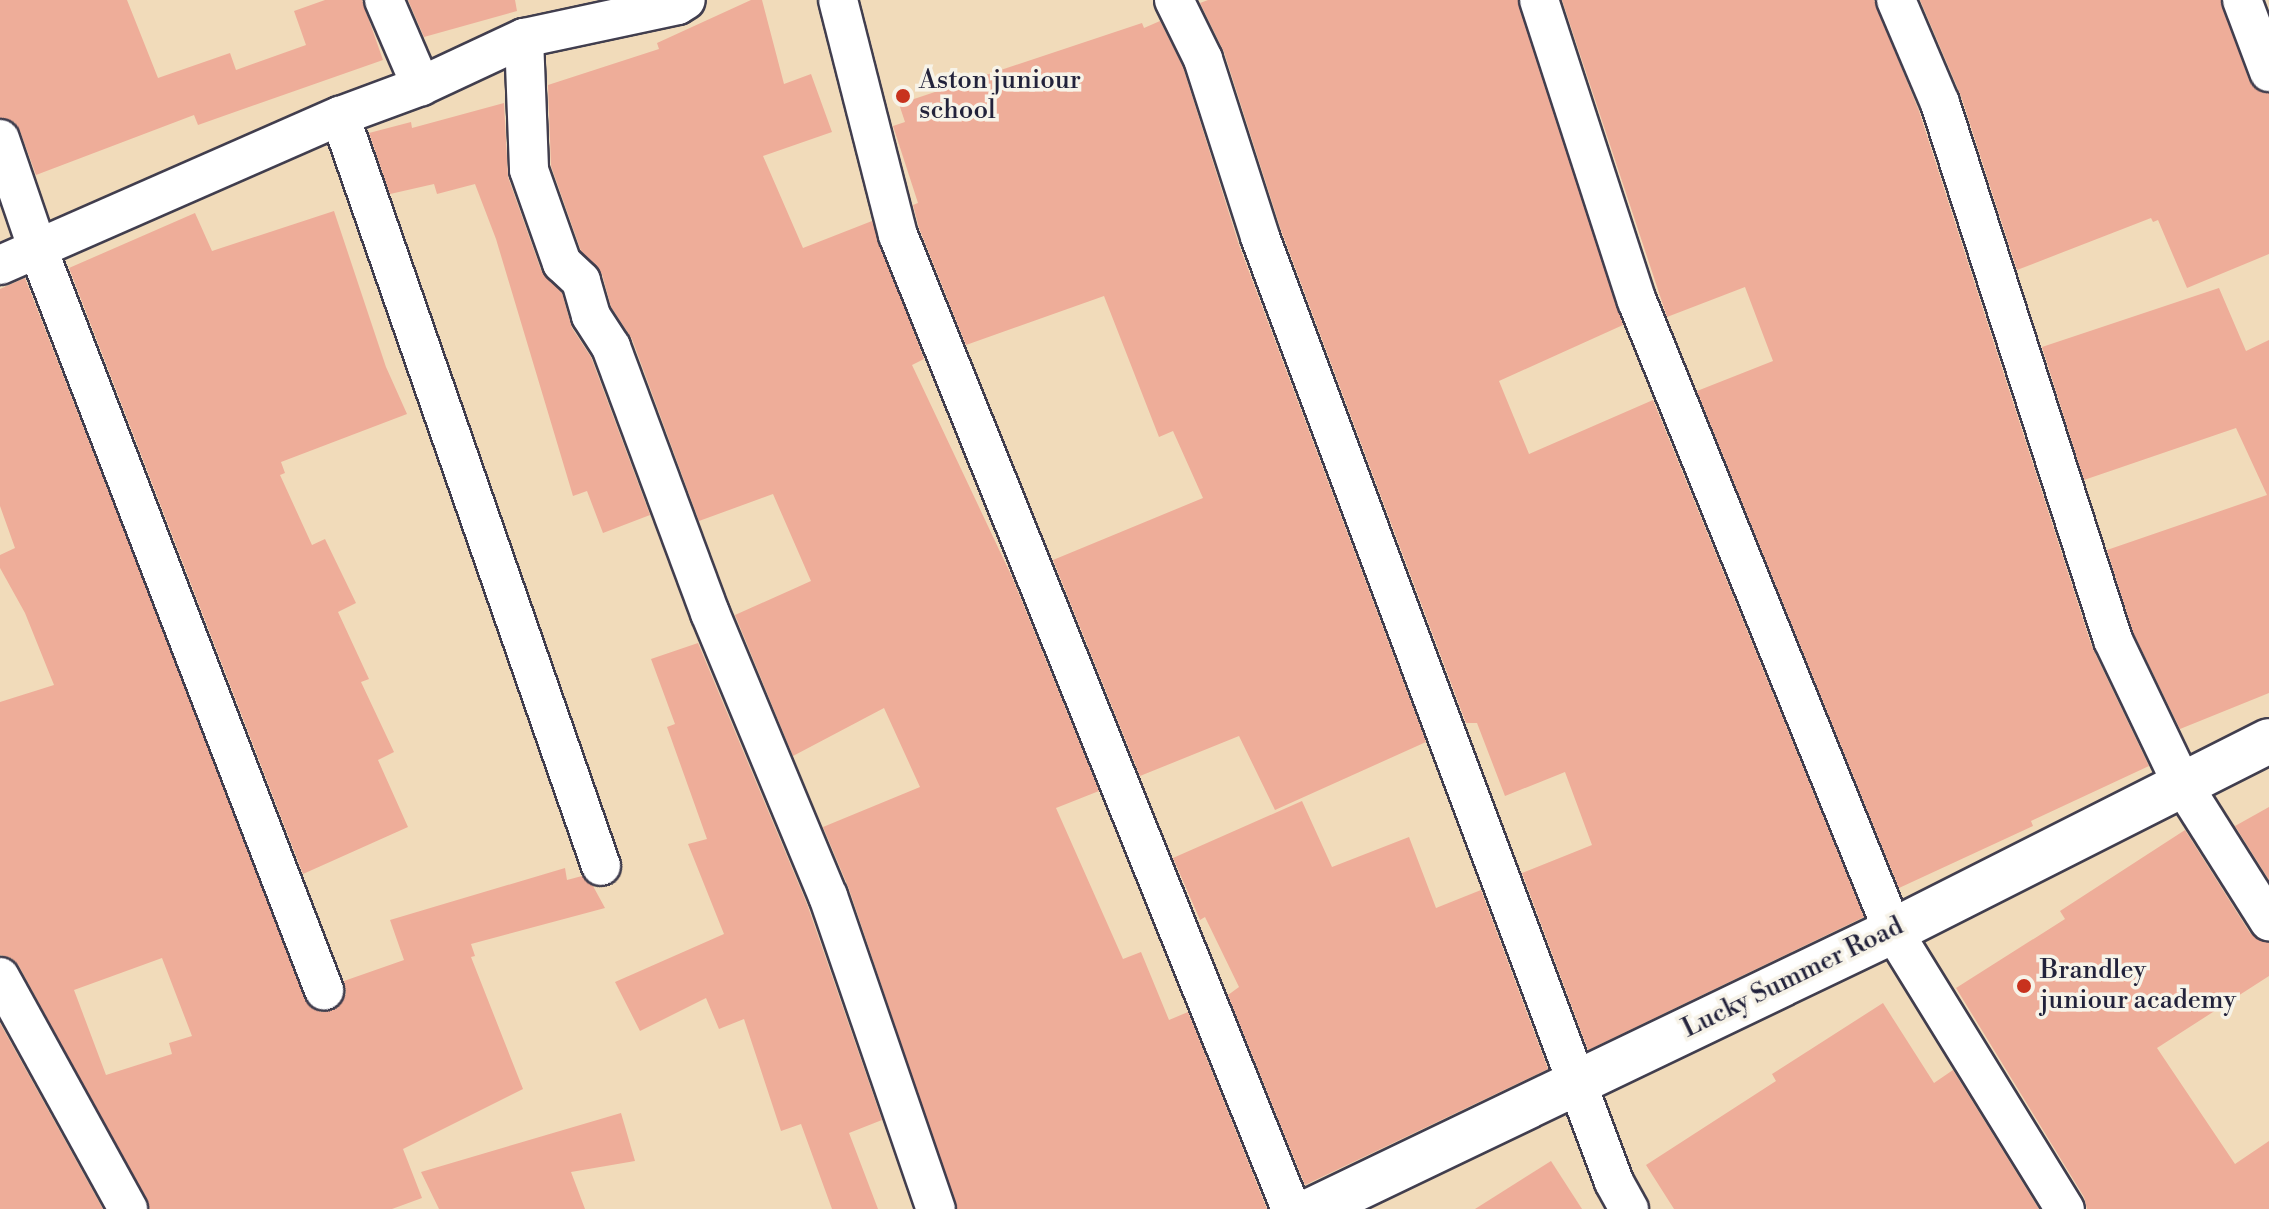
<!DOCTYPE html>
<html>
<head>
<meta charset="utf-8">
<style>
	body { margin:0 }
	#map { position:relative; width:2269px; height:1209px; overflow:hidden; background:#f1dbba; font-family:"Libre Bodoni",serif }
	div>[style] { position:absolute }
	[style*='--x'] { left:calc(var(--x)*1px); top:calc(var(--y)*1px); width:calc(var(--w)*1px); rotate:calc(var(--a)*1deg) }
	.building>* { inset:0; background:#eead99 }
	.roads { filter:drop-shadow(2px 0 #413e4e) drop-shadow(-2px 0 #413e4e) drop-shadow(0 2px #413e4e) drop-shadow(0 -2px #413e4e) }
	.street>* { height:38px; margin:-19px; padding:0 19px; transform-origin:19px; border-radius:19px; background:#fff }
	.secondary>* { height:44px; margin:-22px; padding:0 22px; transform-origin:22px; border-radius:22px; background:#fff }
	.dots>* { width:22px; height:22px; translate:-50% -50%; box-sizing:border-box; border:4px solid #f7f3e8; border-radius:50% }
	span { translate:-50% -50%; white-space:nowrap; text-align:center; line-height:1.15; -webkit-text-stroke:7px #f7f3e8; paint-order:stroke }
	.poi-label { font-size:26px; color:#22223b }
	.left { translate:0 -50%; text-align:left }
	.street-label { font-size:26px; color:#22223b }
</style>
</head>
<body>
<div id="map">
	<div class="building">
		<div style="clip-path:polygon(0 0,127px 0,158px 78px,230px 53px,236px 70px,306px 45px,294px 11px,325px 0,362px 0,383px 60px,198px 125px,194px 115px,36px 175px,20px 131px,14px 122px,0 118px)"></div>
		<div style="clip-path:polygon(408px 0,515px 0,517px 11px,424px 37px)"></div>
		<div style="clip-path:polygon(751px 0,762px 0,784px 84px,811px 74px,832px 132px,763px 156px,803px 248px,872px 221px,924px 359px,912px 365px,1012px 577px,1099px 791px,1056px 808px,1123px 959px,1141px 952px,1169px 1020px,1188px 1012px,1267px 1209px,957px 1209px,849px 889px,823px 827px,920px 787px,884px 708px,793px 756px,735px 615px,811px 581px,773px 494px,699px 521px,632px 339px,611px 307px,602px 274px,581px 251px,551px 166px,548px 85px,659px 49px,657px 43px)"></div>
		<div style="clip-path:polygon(1208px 0,1518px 0,1623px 325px,1499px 381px,1529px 454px,1653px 400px,1864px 917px,1588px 1050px,1522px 873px,1592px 845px,1565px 772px,1505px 796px,1477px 723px,1466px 723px,1281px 230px,1224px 52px,1200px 3px)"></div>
		<div style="clip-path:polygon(1562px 0,1874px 0,1919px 111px,2092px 647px,2149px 766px,2031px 821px,2033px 826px,1899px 888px,1697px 391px,1773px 361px,1745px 287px,1667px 317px)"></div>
		<div style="clip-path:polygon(1920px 0,2221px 0,2249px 80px,2256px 89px,2269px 93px,2269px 254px,2187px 288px,2158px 220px,2153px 222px,2151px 218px,2017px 270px,1961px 96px)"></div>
		<div style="clip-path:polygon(1160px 21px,1183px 67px,1239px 245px,1426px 742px,1275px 810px,1239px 736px,1140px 776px,1053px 560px,1203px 498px,1173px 431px,1159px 437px,1104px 296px,966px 345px,919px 228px,913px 205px,918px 203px,893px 126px,905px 122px,899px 104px,1142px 23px,1144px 28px)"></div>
		<div style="clip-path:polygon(504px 103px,508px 177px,541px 270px,562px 293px,572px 328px,591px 357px,650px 515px,603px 533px,587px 491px,573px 496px,496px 239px,475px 184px,437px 194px,434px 184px,390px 194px,369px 133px,411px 122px,412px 128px)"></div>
		<div style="clip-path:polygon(334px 211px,386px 367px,407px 414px,281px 462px,285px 473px,280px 475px,312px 545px,325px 539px,356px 603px,338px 612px,369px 679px,361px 682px,394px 752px,378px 760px,408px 827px,303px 874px,69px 268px,195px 213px,212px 251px)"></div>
		<div style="clip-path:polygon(evenodd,25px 278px,310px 1007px,321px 1012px,333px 1010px,346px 994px,344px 981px,404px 960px,390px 920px,565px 868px,567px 880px,582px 876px,593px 886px,605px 908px,471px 944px,475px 956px,471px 957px,523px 1089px,403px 1149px,422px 1198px,392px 1209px,150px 1209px,19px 966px,11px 958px,0 955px,0 702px,54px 685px,25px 613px,0 568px,0 555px,15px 548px,0 506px,0 289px,25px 278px,162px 958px,192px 1036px,169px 1043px,172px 1054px,106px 1075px,74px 990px,162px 958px)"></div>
		<div style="clip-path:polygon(2219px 288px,2246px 351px,2269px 340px,2269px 693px,2180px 729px,2133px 632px,2107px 550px,2267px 495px,2236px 428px,2084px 480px,2042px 347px)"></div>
		<div style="clip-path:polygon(698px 643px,807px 904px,882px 1120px,849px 1133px,878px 1209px,832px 1209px,801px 1124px,781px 1131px,744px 1019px,719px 1029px,706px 998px,640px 1031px,615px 982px,724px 934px,688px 844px,707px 839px,667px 727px,675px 724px,651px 659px)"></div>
		<div style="clip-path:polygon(1302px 801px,1332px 867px,1409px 837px,1436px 908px,1481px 890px,1548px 1069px,1305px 1185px,1228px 995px,1239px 987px,1205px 917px,1200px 920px,1173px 858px)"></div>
		<div style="clip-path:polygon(2269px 807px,2269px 880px,2235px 826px)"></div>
		<div style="clip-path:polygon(2185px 830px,2250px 933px,2269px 943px,2269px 976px,2157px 1048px,2235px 1164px,2269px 1141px,2269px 1209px,2087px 1209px,2084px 1197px,1956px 988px,2065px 919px,2060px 911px)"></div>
		<div style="clip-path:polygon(1883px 1003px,1934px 1083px,1953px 1070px,2039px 1209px,1674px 1209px,1646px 1165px,1776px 1081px,1772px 1074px)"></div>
		<div style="clip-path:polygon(0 1023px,103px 1209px,0 1209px)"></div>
		<div style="clip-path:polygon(621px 1113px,635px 1161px,571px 1172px,585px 1209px,439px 1209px,421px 1172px)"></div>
		<div style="clip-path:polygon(1551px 1161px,1582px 1209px,1475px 1209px)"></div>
	</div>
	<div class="roads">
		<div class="street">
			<div style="--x:384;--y:0;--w:94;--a:66.7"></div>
			<div style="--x:838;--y:0;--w:243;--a:75.7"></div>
			<div style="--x:898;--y:235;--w:1050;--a:68.03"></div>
			<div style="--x:1174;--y:0;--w:66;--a:63.8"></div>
			<div style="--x:1203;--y:59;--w:187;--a:72.2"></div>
			<div style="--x:1260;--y:237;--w:1009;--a:69.46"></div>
			<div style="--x:1614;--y:1182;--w:31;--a:61"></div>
			<div style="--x:1539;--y:0;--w:317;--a:72"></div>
			<div style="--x:1637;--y:301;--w:680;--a:67.89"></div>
			<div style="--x:1893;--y:931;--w:327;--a:58.3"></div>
			<div style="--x:1896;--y:0;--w:112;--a:66.9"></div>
			<div style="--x:1940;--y:103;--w:564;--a:72.14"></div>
			<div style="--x:2113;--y:640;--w:157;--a:64.4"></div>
			<div style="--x:2181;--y:782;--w:165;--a:57.7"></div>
			<div style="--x:2242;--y:0;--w:77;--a:69.4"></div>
			<div style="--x:524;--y:38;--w:132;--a:87.8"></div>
			<div style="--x:529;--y:170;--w:99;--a:70.5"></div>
			<div style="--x:562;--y:263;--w:26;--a:43"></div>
			<div style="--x:581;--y:281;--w:36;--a:74"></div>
			<div style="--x:591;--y:316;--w:37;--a:57"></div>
			<div style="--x:611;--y:347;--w:284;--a:69.6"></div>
			<div style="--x:710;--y:613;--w:307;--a:67.4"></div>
			<div style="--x:828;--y:896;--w:331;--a:71"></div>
			<div style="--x:340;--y:116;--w:794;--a:70.81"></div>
			<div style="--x:0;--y:139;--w:114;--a:71.1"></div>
			<div style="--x:37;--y:247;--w:797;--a:68.88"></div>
			<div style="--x:0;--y:265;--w:371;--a:-23.7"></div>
			<div style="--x:340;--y:116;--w:86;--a:-20.3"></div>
			<div style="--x:421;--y:86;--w:114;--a:-25"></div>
			<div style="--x:524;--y:38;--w:157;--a:-12.1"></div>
			<div style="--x:678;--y:5;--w:9;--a:-32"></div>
			<div style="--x:0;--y:977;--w:265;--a:61.1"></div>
		</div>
		<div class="secondary">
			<div style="--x:1314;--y:1209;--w:642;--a:-25.65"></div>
			<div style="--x:1893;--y:931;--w:421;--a:-26.8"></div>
		</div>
	</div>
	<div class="dots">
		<div style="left:903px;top:96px;background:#c8321e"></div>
		<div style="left:2024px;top:986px;background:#c8321e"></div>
	</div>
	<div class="poi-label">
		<span class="left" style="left:919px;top:96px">Aston juniour<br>school</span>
		<span class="left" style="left:2040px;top:986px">Brandley<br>juniour academy</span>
	</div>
	<div class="street-label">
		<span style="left:1793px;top:978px;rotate:-26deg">Lucky Summer Road</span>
	</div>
</div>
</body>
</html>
